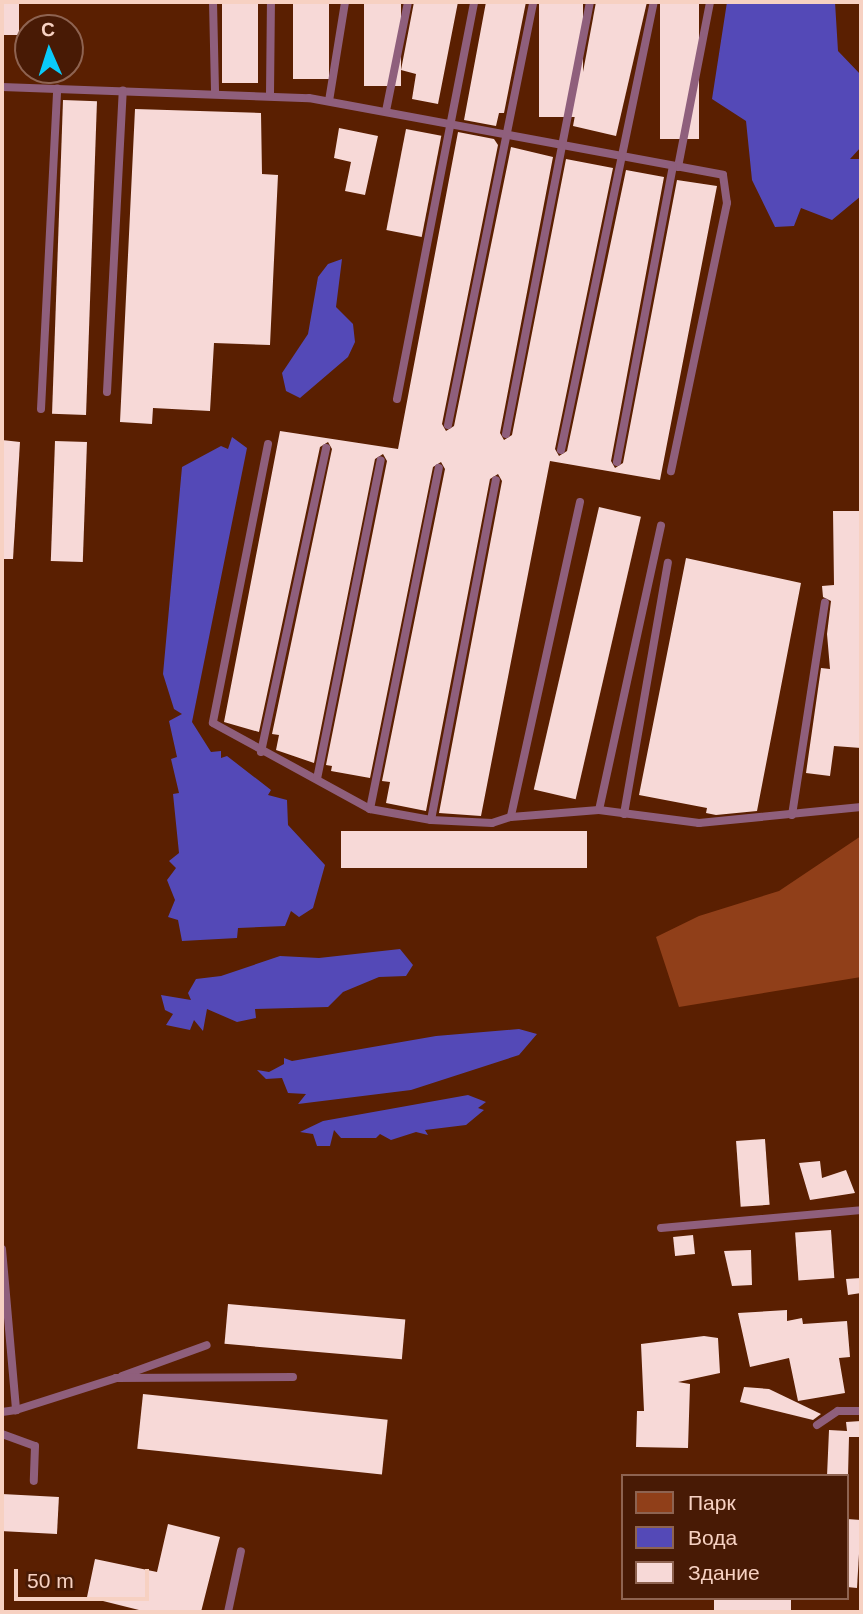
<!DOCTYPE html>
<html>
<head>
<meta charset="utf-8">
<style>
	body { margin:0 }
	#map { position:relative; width:863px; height:1614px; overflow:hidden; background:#5a1f01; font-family:Helvetica,sans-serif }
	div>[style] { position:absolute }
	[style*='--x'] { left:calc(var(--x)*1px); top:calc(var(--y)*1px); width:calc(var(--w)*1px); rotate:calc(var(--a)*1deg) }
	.green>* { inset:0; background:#903f19 }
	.water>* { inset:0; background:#5449b7 }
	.building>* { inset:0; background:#f7d9d7; transform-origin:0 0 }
	.lane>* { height:8px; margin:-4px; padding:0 4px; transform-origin:4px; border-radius:4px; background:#8f5f7c }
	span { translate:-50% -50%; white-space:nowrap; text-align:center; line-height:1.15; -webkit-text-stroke:7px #481a05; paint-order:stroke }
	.frame { position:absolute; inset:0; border:4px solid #f7d1c2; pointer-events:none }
	.legend { position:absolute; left:621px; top:1474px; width:228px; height:126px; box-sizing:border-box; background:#481a05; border:2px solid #8e6351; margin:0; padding:9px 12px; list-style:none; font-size:21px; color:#f7d1c2 }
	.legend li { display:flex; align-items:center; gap:14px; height:35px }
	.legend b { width:35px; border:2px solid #8e6351 }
	.north { position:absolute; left:14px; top:14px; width:70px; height:70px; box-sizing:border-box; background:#481a05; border:2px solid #8e6351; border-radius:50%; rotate:357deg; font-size:19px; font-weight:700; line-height:28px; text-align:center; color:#f7d1c2 }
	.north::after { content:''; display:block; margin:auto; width:24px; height:32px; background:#0acafa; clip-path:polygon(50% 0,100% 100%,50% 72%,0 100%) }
	.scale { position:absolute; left:14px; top:1569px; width:135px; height:32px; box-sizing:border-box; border:4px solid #f7d1c2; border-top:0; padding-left:9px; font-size:21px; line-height:24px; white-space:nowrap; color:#f7d1c2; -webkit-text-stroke:5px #481a05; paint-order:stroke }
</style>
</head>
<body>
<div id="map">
	<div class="green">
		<div style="clip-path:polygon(861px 836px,861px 977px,679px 1007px,656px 937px,699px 916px,779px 891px)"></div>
	</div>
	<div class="water">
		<div style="clip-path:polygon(727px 2px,835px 2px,838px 51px,861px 75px,861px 147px,850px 159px,861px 159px,861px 196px,832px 220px,801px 208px,794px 226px,775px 227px,752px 180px,746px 121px,712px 99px)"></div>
		<div style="clip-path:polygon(342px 259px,336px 307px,353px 324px,355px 342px,348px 357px,300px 398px,286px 391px,282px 373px,308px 334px,318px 277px,328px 264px)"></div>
		<div style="clip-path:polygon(232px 437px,247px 448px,192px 722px,211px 752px,221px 751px,221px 758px,227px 756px,271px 790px,268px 795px,287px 800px,288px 825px,325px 865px,313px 908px,299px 917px,291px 911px,285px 926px,238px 928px,237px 938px,182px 941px,178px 920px,168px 917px,175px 900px,167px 880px,176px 868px,169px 861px,179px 853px,173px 794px,179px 793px,171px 759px,177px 757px,169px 721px,182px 714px,174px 709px,163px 674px,182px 467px,221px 446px,228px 449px)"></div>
		<div style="clip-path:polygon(400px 949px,413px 965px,406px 976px,379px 977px,343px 992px,328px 1007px,255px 1009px,256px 1018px,237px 1022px,207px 1009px,203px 1031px,194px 1020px,190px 1030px,166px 1025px,173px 1014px,165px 1010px,161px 995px,191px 1000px,188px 993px,196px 979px,221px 976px,280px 956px,319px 958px)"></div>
		<div style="clip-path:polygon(519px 1029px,537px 1034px,519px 1055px,411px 1090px,298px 1104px,306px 1094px,288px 1093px,282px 1078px,266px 1079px,257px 1070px,269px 1072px,284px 1064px,284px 1058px,292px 1061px,436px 1036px)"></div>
		<div style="clip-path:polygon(468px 1095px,486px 1102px,478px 1108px,484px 1110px,466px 1125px,425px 1130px,428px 1135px,416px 1132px,391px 1140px,380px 1134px,376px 1138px,341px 1138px,334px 1130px,330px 1146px,317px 1146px,313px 1134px,300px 1132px,323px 1121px)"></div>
	</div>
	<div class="building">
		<div style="left:2px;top:2px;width:17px;height:33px"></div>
		<div style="left:222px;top:2px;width:36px;height:81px"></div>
		<div style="left:293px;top:2px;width:36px;height:77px"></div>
		<div style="left:364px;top:2px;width:37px;height:84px"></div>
		<div style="clip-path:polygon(414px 2px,458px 2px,438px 104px,412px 99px,416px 74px,401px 70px)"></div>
		<div style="clip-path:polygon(486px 2px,526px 2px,504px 113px,499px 113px,496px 126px,464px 120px)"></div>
		<div style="left:539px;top:2px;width:44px;height:115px"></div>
		<div style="clip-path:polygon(596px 2px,647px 2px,616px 136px,573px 126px)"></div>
		<div style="left:660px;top:2px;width:39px;height:137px"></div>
		<div style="left:63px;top:100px;width:34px;height:314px;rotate:2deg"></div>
		<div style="clip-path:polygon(135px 109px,261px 113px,262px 174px,278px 175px,270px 345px,214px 343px,210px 411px,153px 408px,152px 424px,120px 422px)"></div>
		<div style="clip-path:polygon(339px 128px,378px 136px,365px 195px,345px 191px,351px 162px,334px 158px)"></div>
		<div style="left:406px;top:129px;width:36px;height:103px;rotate:11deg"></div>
		<div style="clip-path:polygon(458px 132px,494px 139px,498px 145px,442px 424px,446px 431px,454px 426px,511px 147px,553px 157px,500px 433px,504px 440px,512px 435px,566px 159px,613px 168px,555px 449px,559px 456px,567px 451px,626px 170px,664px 177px,611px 461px,615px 468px,623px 463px,677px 180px,717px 186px,660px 480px,550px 461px,481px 816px,439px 813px,502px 481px,498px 474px,490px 479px,426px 811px,386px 803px,390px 782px,382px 781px,445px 469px,441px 462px,433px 467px,370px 778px,331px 771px,332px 766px,326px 765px,387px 461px,383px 454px,375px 459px,314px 763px,276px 750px,279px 735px,272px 734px,332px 449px,328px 442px,320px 447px,259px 732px,224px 722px,280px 431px,398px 449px)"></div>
		<div style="clip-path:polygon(2px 440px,20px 442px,13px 559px,2px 559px)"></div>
		<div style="left:55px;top:441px;width:32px;height:120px;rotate:2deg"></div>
		<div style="left:599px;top:507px;width:43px;height:290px;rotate:13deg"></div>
		<div style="clip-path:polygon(833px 511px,861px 511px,861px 748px,834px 746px,830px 776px,806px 773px,821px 668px,830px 669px,827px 634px,831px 601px,823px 597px,822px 586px,834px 585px)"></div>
		<div style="clip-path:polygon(686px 558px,801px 583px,757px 811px,716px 815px,706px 813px,707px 808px,639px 795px)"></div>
		<div style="left:587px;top:831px;width:37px;height:246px;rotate:90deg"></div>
		<div style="left:765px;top:1139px;width:66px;height:29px;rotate:86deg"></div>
		<div style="clip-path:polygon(820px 1161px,822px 1178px,846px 1170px,855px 1193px,810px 1200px,799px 1163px)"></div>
		<div style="left:831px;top:1230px;width:48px;height:36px;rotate:86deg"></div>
		<div style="left:693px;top:1235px;width:19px;height:20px;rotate:84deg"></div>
		<div style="clip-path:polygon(751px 1250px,752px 1285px,732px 1286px,724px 1251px)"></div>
		<div style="clip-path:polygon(861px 1278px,861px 1293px,848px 1295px,846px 1279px)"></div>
		<div style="left:228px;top:1304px;width:178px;height:40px;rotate:5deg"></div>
		<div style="clip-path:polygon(787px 1310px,787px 1321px,802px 1318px,803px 1324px,847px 1321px,850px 1357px,839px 1358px,845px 1393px,798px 1401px,789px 1358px,750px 1367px,738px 1313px)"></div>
		<div style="clip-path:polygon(704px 1336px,718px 1338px,720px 1373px,678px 1382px,690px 1384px,688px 1448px,636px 1447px,637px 1411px,644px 1411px,641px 1344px)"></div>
		<div style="clip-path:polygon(744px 1387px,769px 1389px,821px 1414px,813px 1420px,740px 1402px)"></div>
		<div style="left:143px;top:1394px;width:246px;height:55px;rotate:6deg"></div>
		<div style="clip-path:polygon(861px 1421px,861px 1437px,849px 1437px,848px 1476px,827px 1476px,829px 1430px,847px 1431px,846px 1422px)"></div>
		<div style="left:2px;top:1494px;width:57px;height:37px;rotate:3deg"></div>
		<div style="clip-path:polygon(847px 1519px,861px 1520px,857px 1588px,847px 1587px)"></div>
		<div style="clip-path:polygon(168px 1524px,220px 1537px,201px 1612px,147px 1612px,87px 1597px,95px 1559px,157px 1572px)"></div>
		<div style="left:714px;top:1598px;width:77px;height:14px"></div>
	</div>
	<div class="lane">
		<div style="--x:213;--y:2;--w:89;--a:88.7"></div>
		<div style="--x:2;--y:87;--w:307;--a:2.1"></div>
		<div style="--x:309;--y:98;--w:421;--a:10.5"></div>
		<div style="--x:723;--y:175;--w:28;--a:82"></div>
		<div style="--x:727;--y:203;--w:274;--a:101.8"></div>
		<div style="--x:270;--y:93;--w:91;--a:-89.4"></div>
		<div style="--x:329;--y:101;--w:100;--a:-80.8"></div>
		<div style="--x:386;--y:111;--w:111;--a:-78.6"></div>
		<div style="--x:678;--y:167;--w:168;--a:-79"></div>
		<div style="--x:107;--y:392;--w:302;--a:-87"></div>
		<div style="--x:397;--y:399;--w:404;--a:-79"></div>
		<div style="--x:41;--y:409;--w:321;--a:-87.1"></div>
		<div style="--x:448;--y:425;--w:431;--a:-78.6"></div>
		<div style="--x:506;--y:434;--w:440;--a:-79"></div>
		<div style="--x:268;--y:444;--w:284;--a:101.2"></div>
		<div style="--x:213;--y:723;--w:179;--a:28.7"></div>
		<div style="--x:370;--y:809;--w:62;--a:10.2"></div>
		<div style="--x:431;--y:820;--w:61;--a:2.8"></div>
		<div style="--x:492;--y:823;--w:20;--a:-18"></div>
		<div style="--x:561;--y:450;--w:458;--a:-78.3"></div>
		<div style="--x:617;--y:462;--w:301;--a:-79.3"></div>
		<div style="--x:580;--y:502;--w:322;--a:102.4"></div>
		<div style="--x:511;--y:817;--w:88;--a:-4.5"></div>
		<div style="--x:599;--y:810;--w:101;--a:7.4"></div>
		<div style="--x:699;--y:823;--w:163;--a:-5.6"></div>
		<div style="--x:261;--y:752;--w:311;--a:-77.9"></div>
		<div style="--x:317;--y:779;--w:325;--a:-78.7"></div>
		<div style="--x:370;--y:809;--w:348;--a:-78.6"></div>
		<div style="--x:599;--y:810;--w:291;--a:-77.7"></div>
		<div style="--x:624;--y:814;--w:255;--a:-80.1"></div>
		<div style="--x:792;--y:815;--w:215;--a:-81.2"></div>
		<div style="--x:431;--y:820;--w:346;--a:-79.2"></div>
		<div style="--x:661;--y:1228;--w:201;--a:-5.1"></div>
		<div style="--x:2;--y:1249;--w:162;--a:85"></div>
		<div style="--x:16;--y:1410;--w:14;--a:172"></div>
		<div style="--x:122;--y:1376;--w:90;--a:-20"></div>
		<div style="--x:16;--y:1410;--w:105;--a:-17.7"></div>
		<div style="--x:116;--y:1378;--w:177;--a:-0.3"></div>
		<div style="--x:817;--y:1425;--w:25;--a:-34"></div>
		<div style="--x:838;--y:1411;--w:23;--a:0"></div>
		<div style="--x:2;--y:1434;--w:35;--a:20"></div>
		<div style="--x:35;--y:1446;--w:35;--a:92"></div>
		<div style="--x:228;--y:1612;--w:62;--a:-78"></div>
	</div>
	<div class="frame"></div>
	<ul class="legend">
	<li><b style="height:19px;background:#903f19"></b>Парк</li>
	<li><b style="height:19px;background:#5449b7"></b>Вода</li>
	<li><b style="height:19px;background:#f7d9d7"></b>Здание</li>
	</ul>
	<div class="north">С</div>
	<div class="scale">50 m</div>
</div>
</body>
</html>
